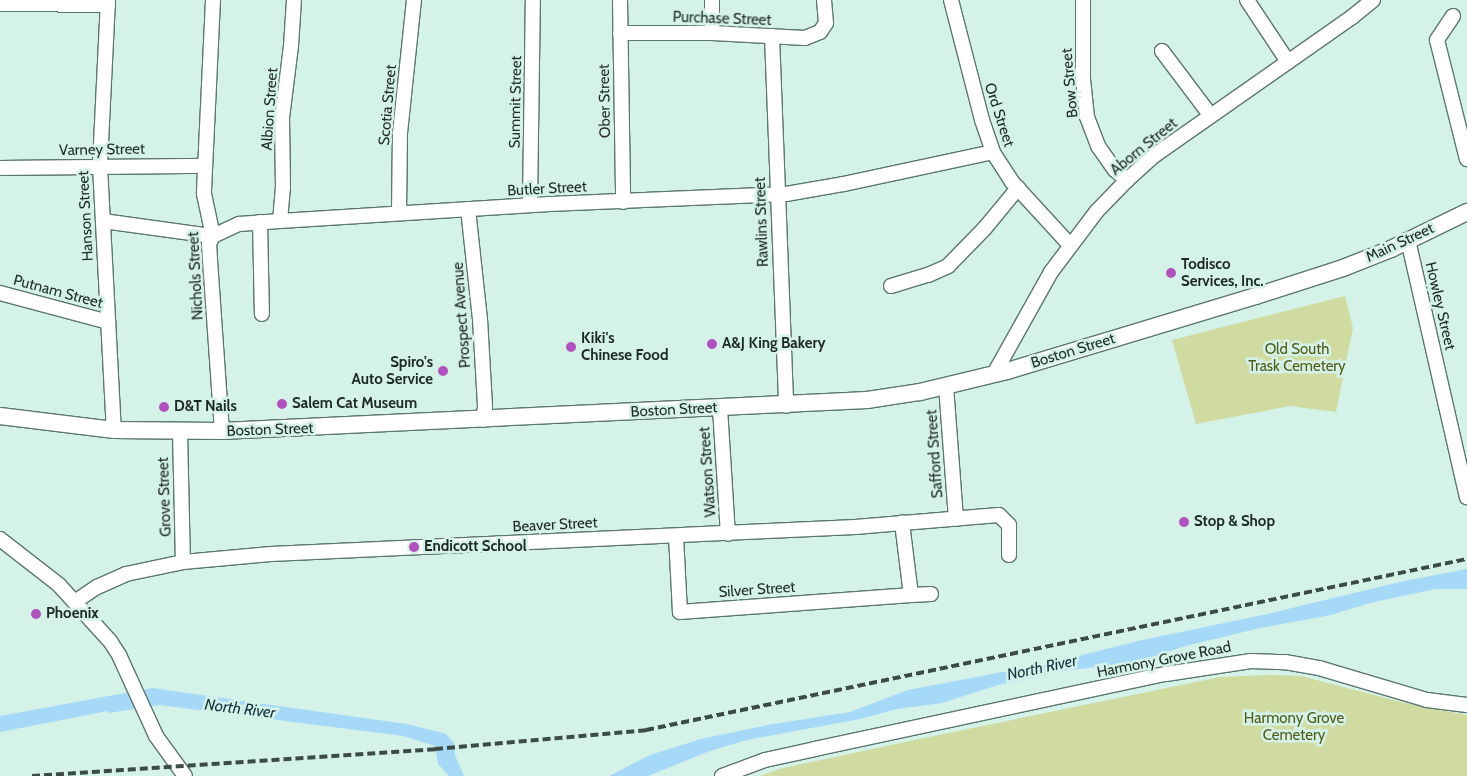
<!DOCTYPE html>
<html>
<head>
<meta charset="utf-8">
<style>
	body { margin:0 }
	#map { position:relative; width:1467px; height:776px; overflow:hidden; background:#d5f2e9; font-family:Cabin,sans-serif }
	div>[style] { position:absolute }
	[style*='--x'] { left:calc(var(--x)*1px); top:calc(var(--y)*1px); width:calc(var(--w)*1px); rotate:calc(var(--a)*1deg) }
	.green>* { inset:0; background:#cfdba1 }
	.water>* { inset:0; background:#a6d9f8 }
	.roads { filter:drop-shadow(1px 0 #5c766f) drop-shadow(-1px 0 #5c766f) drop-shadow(0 1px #5c766f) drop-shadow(0 -1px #5c766f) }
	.minor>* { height:14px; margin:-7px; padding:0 7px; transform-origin:7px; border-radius:7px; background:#fff }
	.major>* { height:16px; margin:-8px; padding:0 8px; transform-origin:8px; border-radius:8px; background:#fff }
	.rail>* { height:4px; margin-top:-2px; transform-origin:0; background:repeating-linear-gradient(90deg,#3d4b47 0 8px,transparent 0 12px) }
	.dots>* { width:14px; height:14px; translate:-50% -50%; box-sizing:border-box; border:2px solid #d5f2e9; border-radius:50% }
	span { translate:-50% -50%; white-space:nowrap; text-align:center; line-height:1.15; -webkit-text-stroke:5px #d5f2e9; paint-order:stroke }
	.street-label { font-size:15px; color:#1f2a27 }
	.poi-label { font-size:15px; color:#1f2a27; font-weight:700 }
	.left { translate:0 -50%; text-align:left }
	.right { translate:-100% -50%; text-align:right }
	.park-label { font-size:15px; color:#505b15 }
	.water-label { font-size:16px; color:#153343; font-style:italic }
</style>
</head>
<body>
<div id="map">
	<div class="green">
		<div style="clip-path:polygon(1345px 296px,1353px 328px,1336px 412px,1290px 406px,1196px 424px,1172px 340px)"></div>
		<div style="clip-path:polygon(1268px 675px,1301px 676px,1405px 703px,1467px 715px,1467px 776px,760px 776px,779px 769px,905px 742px,1220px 677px)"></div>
	</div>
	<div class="water">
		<div style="clip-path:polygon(1467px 569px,1467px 589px,1435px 589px,1370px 603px,1331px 615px,1260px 628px,1186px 646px,1130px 664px,1068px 670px,998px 685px,942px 703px,897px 709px,860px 719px,747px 740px,710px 751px,648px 776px,609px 776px,650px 755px,701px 739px,767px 725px,850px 712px,908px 690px,1050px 663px,1142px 640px,1263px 615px,1404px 581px)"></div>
		<div style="clip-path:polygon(152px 688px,407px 724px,446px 734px,454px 743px,455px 755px,464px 776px,449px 776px,438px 764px,435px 746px,403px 736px,159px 705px,109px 713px,108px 711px,0 732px,0 716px)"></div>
	</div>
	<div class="roads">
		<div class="minor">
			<div style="--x:108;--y:0;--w:166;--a:92.8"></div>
			<div style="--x:100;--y:166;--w:264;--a:87"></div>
			<div style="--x:213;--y:0;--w:194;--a:92.7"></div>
			<div style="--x:204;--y:194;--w:43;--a:77.9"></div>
			<div style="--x:213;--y:236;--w:9;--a:117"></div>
			<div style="--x:209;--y:244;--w:16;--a:86"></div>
			<div style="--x:210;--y:260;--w:171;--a:86"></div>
			<div style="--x:620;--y:0;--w:202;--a:89.1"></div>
			<div style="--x:951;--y:0;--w:124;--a:75.5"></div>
			<div style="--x:982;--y:120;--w:36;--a:71"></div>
			<div style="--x:994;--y:154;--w:33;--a:57"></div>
			<div style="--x:1012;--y:182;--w:86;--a:47.4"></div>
			<div style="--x:1083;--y:0;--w:79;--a:90"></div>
			<div style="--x:1083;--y:79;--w:38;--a:84"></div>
			<div style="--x:1087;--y:117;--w:31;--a:69"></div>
			<div style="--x:1098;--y:146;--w:29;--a:55"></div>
			<div style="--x:1115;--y:170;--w:16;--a:40"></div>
			<div style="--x:1247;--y:0;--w:74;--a:56.5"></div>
			<div style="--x:0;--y:4;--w:108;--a:0.5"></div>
			<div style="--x:1453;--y:16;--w:29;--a:124"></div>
			<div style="--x:1437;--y:40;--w:123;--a:75.9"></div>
			<div style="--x:620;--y:33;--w:92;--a:0"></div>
			<div style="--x:712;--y:33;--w:93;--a:3.1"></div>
			<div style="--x:805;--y:38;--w:16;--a:-22"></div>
			<div style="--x:820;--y:32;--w:11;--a:-56"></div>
			<div style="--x:826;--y:23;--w:23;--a:-95"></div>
			<div style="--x:712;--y:33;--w:33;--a:-90"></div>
			<div style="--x:772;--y:36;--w:370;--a:87.8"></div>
			<div style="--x:1162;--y:51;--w:81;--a:53"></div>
			<div style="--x:0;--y:168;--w:205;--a:-0.6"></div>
			<div style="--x:530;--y:205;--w:205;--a:-89.2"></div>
			<div style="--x:468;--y:209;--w:111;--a:83.8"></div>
			<div style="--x:480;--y:319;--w:88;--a:86.7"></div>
			<div style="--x:485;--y:407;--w:13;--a:99"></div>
			<div style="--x:399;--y:213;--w:80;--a:-89.3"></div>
			<div style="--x:400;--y:133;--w:134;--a:-84"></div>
			<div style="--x:103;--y:221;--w:111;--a:7.8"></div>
			<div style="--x:213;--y:236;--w:29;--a:-25"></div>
			<div style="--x:239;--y:224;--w:41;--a:-4.2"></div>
			<div style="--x:280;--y:221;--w:270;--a:-3.6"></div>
			<div style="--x:549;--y:204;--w:237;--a:-2.4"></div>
			<div style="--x:786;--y:194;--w:59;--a:-9.8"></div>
			<div style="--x:844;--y:184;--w:152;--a:-12.1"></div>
			<div style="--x:280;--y:221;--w:33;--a:-85"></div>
			<div style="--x:283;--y:188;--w:70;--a:-90.8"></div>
			<div style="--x:282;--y:118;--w:73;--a:-82.9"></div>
			<div style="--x:291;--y:46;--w:46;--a:-86.3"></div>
			<div style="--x:260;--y:222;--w:92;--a:88.8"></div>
			<div style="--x:1408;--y:240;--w:264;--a:77.1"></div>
			<div style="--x:891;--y:286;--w:39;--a:-17"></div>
			<div style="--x:928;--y:275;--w:22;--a:-24"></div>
			<div style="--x:948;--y:266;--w:53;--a:-45.8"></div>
			<div style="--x:985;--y:228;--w:52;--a:-50.5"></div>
			<div style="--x:0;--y:293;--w:112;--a:15"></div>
			<div style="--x:994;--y:374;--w:117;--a:-60.8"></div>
			<div style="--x:1051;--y:272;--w:76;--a:-53"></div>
			<div style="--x:1097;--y:211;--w:43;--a:-45.9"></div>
			<div style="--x:1127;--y:180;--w:38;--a:-42"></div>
			<div style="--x:1155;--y:155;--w:241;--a:-35"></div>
			<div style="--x:1352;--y:17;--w:27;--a:-39"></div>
			<div style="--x:946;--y:386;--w:133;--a:85.7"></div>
			<div style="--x:720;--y:408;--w:126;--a:86.4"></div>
			<div style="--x:180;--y:432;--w:130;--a:88.7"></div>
			<div style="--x:676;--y:536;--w:76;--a:87"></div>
			<div style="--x:680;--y:612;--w:232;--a:-4.2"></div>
			<div style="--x:911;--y:595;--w:73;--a:-97.1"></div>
			<div style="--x:0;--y:539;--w:75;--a:37.9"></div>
			<div style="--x:59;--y:585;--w:76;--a:47.7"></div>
			<div style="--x:110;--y:641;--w:17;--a:57"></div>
			<div style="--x:119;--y:655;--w:89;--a:65.4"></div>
			<div style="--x:156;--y:736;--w:49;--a:54.1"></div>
			<div style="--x:911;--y:595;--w:20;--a:-3"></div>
			<div style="--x:76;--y:601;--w:25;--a:-34"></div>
			<div style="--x:97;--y:587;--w:32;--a:-24"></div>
			<div style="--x:126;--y:574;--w:58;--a:-11.9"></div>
			<div style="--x:183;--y:562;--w:88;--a:-5.2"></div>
			<div style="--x:271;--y:554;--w:585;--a:-2.65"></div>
			<div style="--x:855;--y:527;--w:144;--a:-4.8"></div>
			<div style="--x:999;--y:515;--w:14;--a:45"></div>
			<div style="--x:1009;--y:525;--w:30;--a:90"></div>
			<div style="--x:722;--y:776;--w:46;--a:-20.4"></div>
			<div style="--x:765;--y:760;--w:51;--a:-12.4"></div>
			<div style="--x:815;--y:749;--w:359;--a:-12.1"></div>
			<div style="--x:1166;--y:674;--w:86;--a:-8.7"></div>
			<div style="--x:1251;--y:661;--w:34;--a:2"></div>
			<div style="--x:1285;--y:662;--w:35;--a:10"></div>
			<div style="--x:1319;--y:668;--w:113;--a:16.5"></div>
			<div style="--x:1427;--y:700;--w:40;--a:7.1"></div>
		</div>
		<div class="major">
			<div style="--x:0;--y:416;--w:115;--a:7"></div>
			<div style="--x:114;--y:430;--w:108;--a:0.5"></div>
			<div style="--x:222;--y:431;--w:646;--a:-2.75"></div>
			<div style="--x:867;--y:400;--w:54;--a:-8.6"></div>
			<div style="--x:920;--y:392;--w:89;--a:-13.6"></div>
			<div style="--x:1007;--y:371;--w:260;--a:-16.8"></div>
			<div style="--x:1256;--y:296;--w:91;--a:-17.8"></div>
			<div style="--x:1343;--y:268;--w:52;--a:-21.6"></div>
			<div style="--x:1391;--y:249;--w:85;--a:-26"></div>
		</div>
	</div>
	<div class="rail">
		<div style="--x:32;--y:776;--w:404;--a:-3.8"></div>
		<div style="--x:435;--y:749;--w:212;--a:-5.1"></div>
		<div style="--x:646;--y:730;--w:839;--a:-11.77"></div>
	</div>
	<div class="dots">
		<div style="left:1171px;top:273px;background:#af52bc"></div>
		<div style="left:712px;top:344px;background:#af52bc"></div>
		<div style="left:571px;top:347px;background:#af52bc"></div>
		<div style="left:443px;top:371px;background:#af52bc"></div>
		<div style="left:282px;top:404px;background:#af52bc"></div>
		<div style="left:164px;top:407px;background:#af52bc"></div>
		<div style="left:1184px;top:522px;background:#af52bc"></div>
		<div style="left:414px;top:547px;background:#af52bc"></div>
		<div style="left:36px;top:614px;background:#af52bc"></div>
	</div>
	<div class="street-label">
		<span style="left:722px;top:19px;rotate:2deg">Purchase Street</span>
		<span style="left:1070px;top:83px;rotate:-95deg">Bow Street</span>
		<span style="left:605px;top:101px;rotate:-91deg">Ober Street</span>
		<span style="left:516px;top:102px;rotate:-89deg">Summit Street</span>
		<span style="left:388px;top:105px;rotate:-85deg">Scotia Street</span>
		<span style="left:270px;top:109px;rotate:-86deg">Albion Street</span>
		<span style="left:999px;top:115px;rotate:72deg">Ord Street</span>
		<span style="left:1144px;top:147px;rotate:-39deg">Aborn Street</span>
		<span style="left:102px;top:150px;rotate:-1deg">Varney Street</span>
		<span style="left:547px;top:189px;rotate:-3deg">Butler Street</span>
		<span style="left:86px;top:216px;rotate:-93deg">Hanson Street</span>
		<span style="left:762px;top:222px;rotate:-92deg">Rawlins Street</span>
		<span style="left:1400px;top:243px;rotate:-25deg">Main Street</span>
		<span style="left:196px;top:276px;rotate:-93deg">Nichols Street</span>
		<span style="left:58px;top:292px;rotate:15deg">Putnam Street</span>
		<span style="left:1440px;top:306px;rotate:77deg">Howley Street</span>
		<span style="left:462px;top:315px;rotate:-94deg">Prospect Avenue</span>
		<span style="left:1073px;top:351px;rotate:-17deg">Boston Street</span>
		<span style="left:674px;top:410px;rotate:-3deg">Boston Street</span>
		<span style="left:270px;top:430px;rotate:-2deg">Boston Street</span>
		<span style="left:935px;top:454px;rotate:-94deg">Safford Street</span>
		<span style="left:708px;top:472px;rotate:-94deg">Watson Street</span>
		<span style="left:165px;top:497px;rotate:-92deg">Grove Street</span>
		<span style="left:555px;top:525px;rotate:-3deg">Beaver Street</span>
		<span style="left:757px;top:590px;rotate:-4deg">Silver Street</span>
		<span style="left:1164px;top:660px;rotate:-11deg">Harmony Grove Road</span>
	</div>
	<div class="poi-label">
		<span class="left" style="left:1181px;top:273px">Todisco<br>Services, Inc.</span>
		<span class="left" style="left:581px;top:347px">Kiki's<br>Chinese Food</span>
		<span class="left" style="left:722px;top:344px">A&amp;J King Bakery</span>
		<span class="right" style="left:433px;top:371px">Spiro's<br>Auto Service</span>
		<span class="left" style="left:292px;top:404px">Salem Cat Museum</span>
		<span class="left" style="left:174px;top:407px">D&amp;T Nails</span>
		<span class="left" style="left:1194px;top:522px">Stop &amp; Shop</span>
		<span class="left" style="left:424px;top:547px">Endicott School</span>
		<span class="left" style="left:46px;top:614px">Phoenix</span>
	</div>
	<div class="park-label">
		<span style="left:1297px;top:358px">Old South<br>Trask Cemetery</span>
		<span style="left:1294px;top:727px">Harmony Grove<br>Cemetery</span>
	</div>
	<div class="water-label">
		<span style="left:1042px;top:668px;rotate:-12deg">North River</span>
		<span style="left:240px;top:709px;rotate:7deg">North River</span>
	</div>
</div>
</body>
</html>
